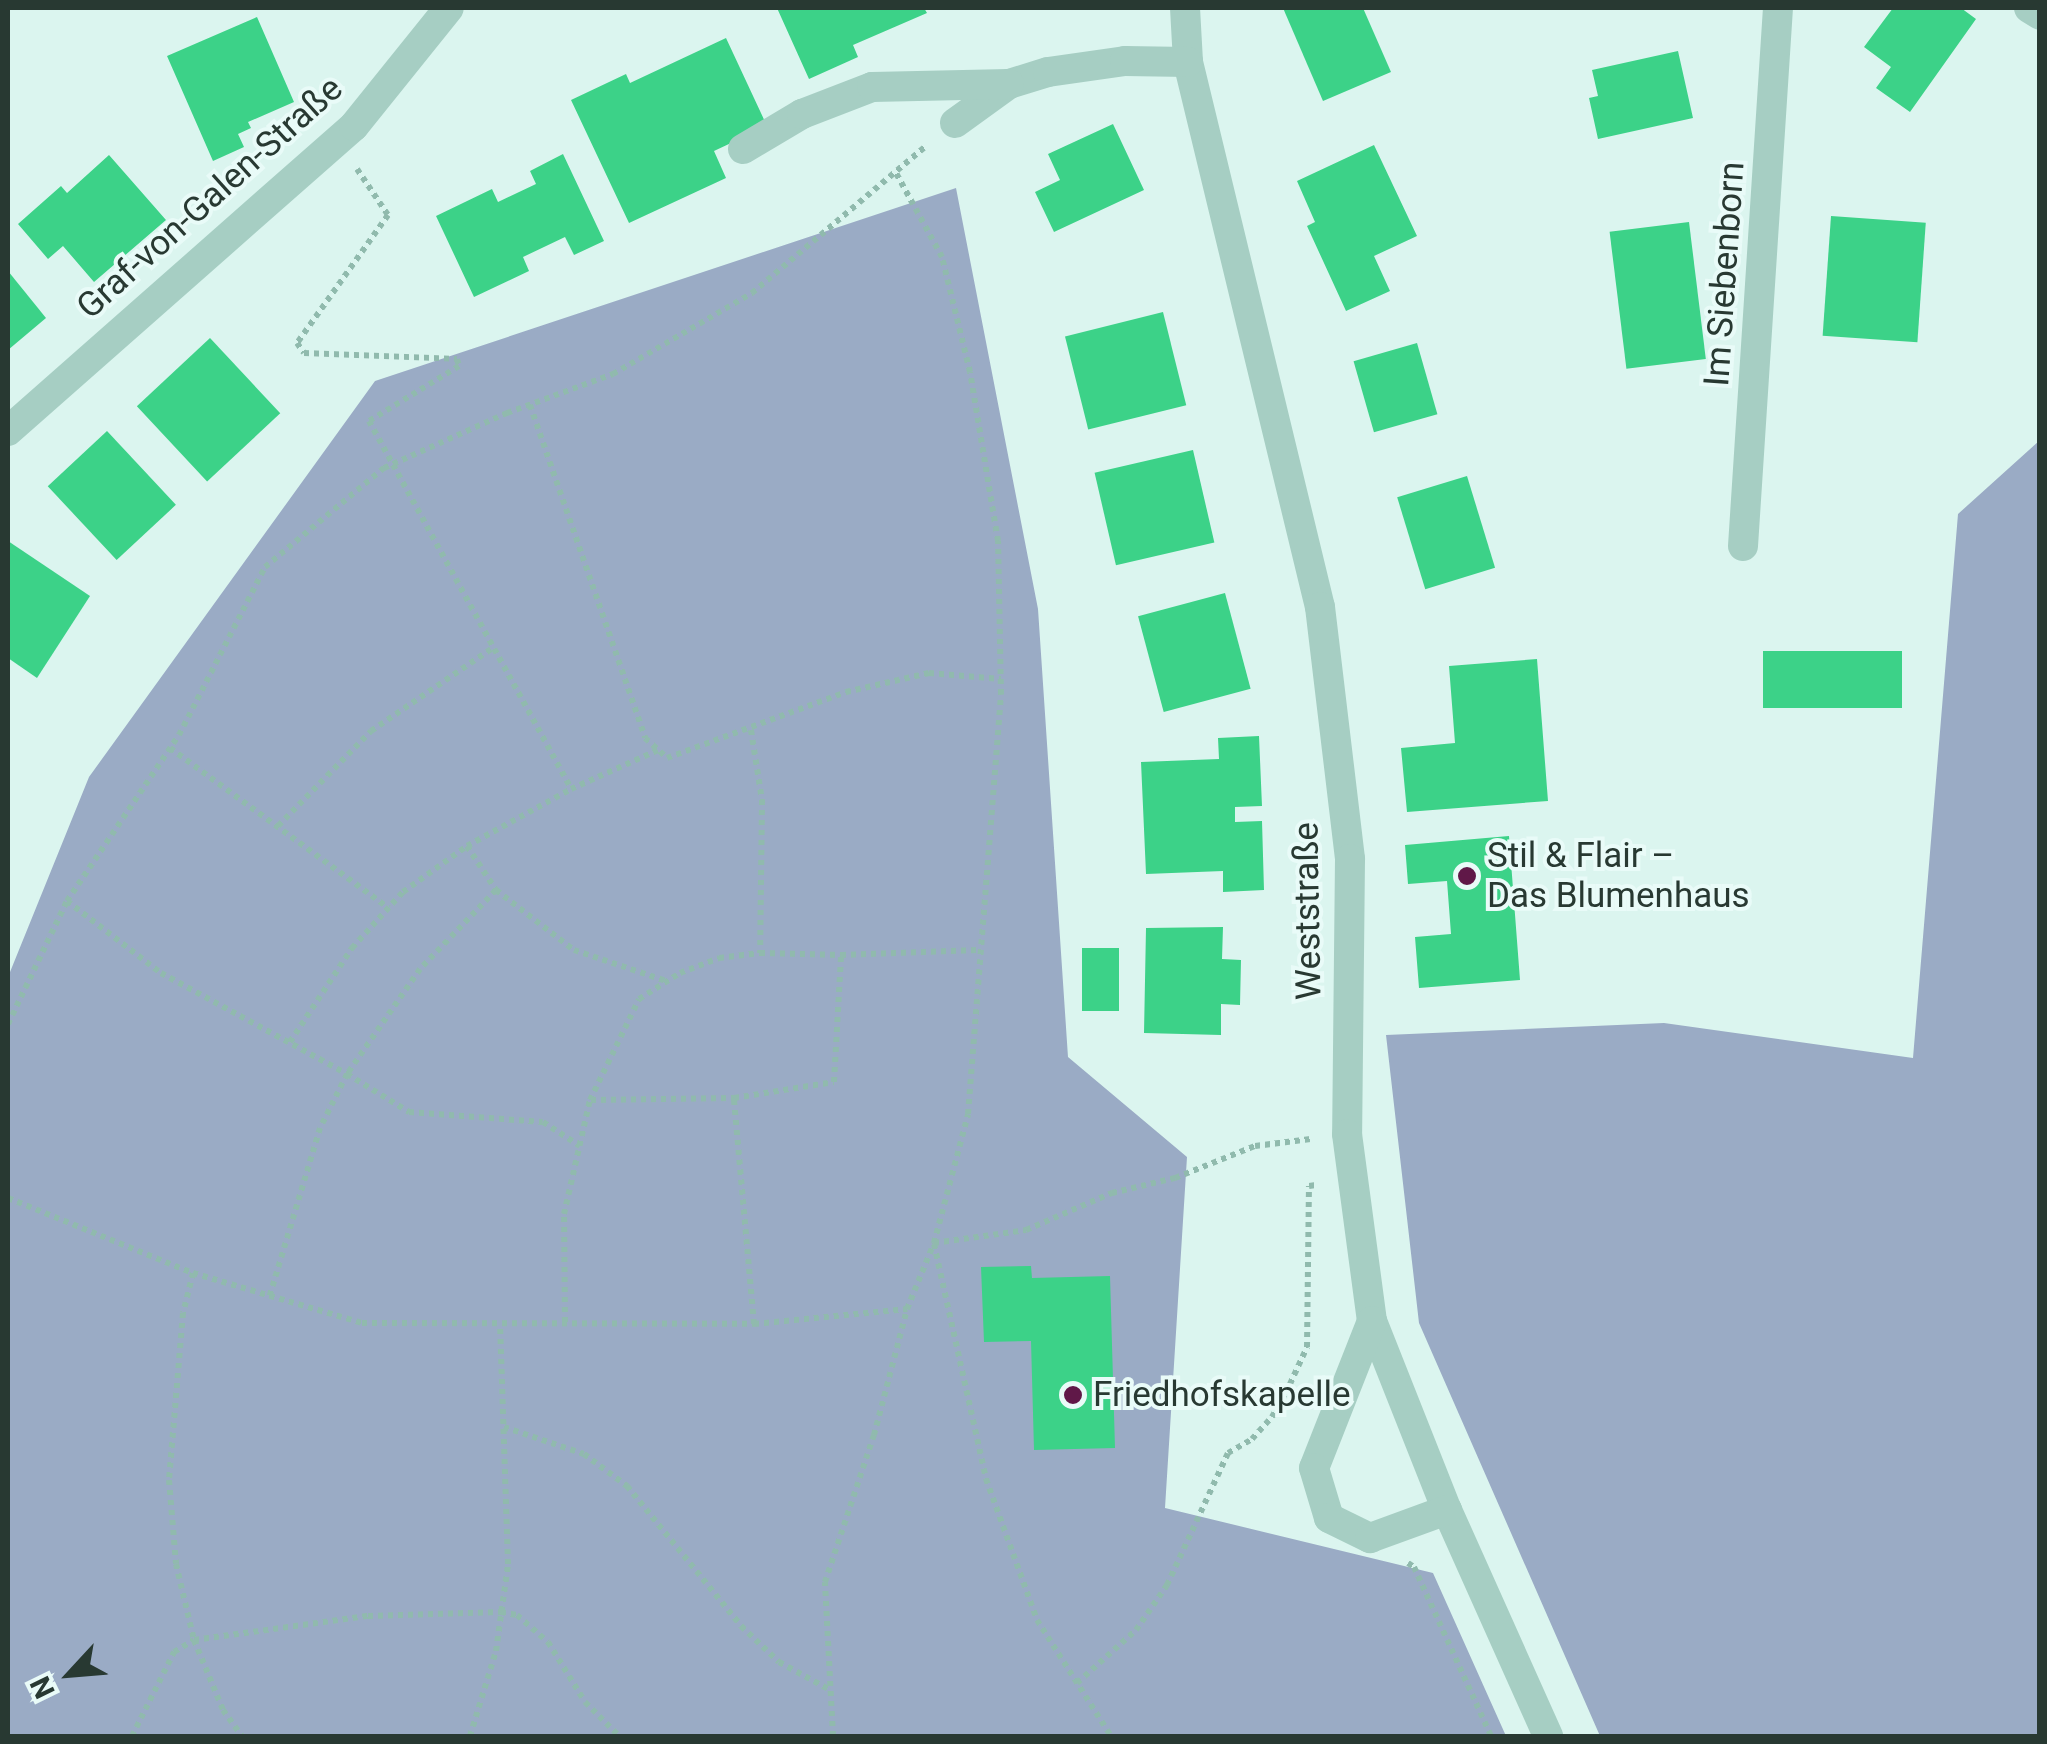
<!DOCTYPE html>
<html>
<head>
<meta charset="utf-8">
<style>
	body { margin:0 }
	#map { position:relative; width:2047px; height:1744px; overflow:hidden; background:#dbf5ef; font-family:Roboto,sans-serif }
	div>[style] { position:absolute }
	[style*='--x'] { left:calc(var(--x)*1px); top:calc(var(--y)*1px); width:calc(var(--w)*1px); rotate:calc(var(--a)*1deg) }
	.green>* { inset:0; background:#9aabc5 }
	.building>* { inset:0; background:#3cd288; transform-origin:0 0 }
	.path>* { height:6px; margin-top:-3px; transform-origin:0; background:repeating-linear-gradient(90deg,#90baad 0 5px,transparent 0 10px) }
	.minor>* { height:30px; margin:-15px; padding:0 15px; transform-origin:15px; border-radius:15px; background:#a6cec3 }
	.dots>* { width:28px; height:28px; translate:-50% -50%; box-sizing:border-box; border:5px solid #e9fbf8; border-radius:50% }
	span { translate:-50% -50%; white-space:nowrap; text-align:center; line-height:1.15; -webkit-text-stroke:8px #e9fbf8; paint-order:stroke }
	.street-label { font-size:35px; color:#283932 }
	.poi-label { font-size:35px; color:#283932 }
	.left { translate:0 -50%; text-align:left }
	.frame { position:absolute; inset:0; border:10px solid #283932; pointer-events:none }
	.north { position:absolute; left:20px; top:1624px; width:100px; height:100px; -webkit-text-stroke:8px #e9fbf8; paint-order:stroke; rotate:244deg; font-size:28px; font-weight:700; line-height:40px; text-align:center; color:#283932 }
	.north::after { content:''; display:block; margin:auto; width:35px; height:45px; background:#283932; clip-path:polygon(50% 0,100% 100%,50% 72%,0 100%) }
</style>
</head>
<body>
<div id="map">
	<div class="green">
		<div style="clip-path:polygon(956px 188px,1038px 609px,1068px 1057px,1187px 1157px,1165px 1508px,1433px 1573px,1506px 1736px,8px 1736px,8px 977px,89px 777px,375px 381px)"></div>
		<div style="clip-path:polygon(2039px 441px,2039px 1736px,1600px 1736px,1419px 1323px,1386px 1035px,1664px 1023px,1913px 1058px,1958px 514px)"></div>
	</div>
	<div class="building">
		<div style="clip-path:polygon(777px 8px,924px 8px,927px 13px,853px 45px,858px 57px,809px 79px)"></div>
		<div style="clip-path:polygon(1283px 8px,1363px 8px,1391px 72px,1323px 101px)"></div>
		<div style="clip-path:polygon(1893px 8px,1961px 8px,1976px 19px,1910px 112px,1876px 88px,1891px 67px,1864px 47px)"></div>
		<div style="clip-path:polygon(257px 17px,294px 102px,248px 122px,251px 128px,238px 134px,244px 147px,213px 161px,167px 56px)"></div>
		<div style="clip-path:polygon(726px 38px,767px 126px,714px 151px,726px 178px,629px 223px,571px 100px,626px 74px,630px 83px)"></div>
		<div style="clip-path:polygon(1678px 51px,1693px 118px,1598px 139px,1589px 98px,1598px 96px,1592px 70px)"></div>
		<div style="clip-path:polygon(1113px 124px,1144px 190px,1054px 232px,1035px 192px,1060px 180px,1048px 154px)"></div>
		<div style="clip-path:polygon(1374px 145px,1417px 236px,1374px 256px,1390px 291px,1346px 311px,1307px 226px,1315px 222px,1297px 181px)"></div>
		<div style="clip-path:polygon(563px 154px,604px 241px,574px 255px,565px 237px,523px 257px,529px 271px,474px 297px,436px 216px,492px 189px,498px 202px,536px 184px,530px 171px)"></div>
		<div style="clip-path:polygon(109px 155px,166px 220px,94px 282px,63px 246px,48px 259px,18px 224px,61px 186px,67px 193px)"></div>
		<div style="left:1831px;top:216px;width:95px;height:120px;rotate:4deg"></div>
		<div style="left:1689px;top:222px;width:138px;height:80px;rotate:83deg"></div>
		<div style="clip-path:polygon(8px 271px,46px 318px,8px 350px)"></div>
		<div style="left:1163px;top:312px;width:96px;height:101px;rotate:76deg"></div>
		<div style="left:210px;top:338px;width:103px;height:100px;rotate:47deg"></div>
		<div style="left:1417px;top:343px;width:74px;height:66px;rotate:74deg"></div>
		<div style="left:107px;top:431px;width:101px;height:81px;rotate:47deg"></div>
		<div style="left:1193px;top:450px;width:95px;height:101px;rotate:77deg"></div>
		<div style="left:1467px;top:476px;width:96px;height:73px;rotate:73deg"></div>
		<div style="clip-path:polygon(8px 541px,90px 596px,37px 678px,8px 658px)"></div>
		<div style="left:1225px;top:593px;width:99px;height:90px;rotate:75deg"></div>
		<div style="left:1763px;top:651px;width:139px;height:57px"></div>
		<div style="clip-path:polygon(1537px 659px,1548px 801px,1407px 812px,1401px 748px,1455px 743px,1449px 666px)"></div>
		<div style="clip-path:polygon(1259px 736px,1262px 806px,1235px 807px,1235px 822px,1262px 821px,1264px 890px,1223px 892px,1223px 871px,1146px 874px,1141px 762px,1219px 759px,1218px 738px)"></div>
		<div style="clip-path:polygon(1509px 836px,1520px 980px,1419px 988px,1415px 937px,1451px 934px,1447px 881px,1408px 884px,1405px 845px)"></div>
		<div style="clip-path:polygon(1223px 927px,1222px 959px,1241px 960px,1240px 1005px,1221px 1004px,1221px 1035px,1144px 1033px,1146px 928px)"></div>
		<div style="left:1082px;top:948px;width:37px;height:63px"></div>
		<div style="clip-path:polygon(1031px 1266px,1032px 1278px,1110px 1276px,1115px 1448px,1034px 1450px,1031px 1341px,984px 1342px,981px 1267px)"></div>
	</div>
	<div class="path">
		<div style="--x:357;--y:169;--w:55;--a:56"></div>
		<div style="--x:388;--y:215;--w:157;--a:125.4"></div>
		<div style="--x:297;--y:343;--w:12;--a:55"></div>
		<div style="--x:304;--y:353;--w:153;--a:2.2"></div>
		<div style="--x:457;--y:359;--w:7;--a:74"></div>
		<div style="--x:459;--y:366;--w:105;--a:148.6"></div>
		<div style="--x:369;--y:421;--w:420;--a:61.2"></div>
		<div style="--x:530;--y:405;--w:352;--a:70.9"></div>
		<div style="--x:645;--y:738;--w:30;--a:42"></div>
		<div style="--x:667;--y:758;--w:191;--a:-20.2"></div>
		<div style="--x:846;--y:692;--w:85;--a:-12.9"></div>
		<div style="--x:929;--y:673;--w:72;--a:4.8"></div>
		<div style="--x:751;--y:730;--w:71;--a:81.1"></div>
		<div style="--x:762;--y:800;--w:153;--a:90.7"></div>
		<div style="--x:170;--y:748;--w:271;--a:36.2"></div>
		<div style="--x:278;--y:826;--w:133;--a:-45.6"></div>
		<div style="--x:371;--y:731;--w:145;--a:-34.3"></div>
		<div style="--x:467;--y:846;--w:53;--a:56.6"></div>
		<div style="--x:496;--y:890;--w:98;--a:37.6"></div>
		<div style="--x:574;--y:950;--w:97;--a:18.6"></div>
		<div style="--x:496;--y:890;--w:110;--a:133.9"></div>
		<div style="--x:420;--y:969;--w:128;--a:124.8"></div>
		<div style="--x:347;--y:1074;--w:73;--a:31.5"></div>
		<div style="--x:409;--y:1112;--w:134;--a:4.3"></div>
		<div style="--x:543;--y:1122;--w:44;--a:33"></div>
		<div style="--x:67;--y:901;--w:118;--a:37.5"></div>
		<div style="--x:161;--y:973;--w:212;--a:28.5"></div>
		<div style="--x:347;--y:1074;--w:60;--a:116.6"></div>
		<div style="--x:320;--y:1128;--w:177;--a:106.7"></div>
		<div style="--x:8;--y:1024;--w:136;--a:-64.4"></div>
		<div style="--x:67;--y:901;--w:200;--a:-56"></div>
		<div style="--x:179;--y:735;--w:189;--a:-62.9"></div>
		<div style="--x:265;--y:567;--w:155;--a:-39.8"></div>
		<div style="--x:384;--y:468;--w:135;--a:-24.1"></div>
		<div style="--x:507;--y:413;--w:113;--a:-20.2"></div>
		<div style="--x:613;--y:374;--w:161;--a:-30.2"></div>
		<div style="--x:752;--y:293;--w:228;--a:-40.2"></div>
		<div style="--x:290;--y:1042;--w:113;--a:-56.6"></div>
		<div style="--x:352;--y:948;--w:76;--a:-47.7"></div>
		<div style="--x:403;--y:892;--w:79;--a:-35.7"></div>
		<div style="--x:467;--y:846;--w:119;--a:-28.7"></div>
		<div style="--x:571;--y:789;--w:95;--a:-24.1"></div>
		<div style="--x:591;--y:1100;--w:143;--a:-0.8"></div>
		<div style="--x:8;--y:1198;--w:200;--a:22.1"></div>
		<div style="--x:193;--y:1273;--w:176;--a:16.5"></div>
		<div style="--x:362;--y:1323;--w:392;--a:0.1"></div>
		<div style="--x:754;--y:1324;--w:154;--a:-5.6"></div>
		<div style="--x:934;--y:1243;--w:93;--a:-8"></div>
		<div style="--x:1026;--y:1230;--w:94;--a:-23.3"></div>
		<div style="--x:1112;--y:1193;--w:65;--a:-13.4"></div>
		<div style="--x:1175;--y:1178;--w:86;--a:-21.8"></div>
		<div style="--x:1255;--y:1146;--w:56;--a:-7.1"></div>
		<div style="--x:934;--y:1244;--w:241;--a:77.5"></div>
		<div style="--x:986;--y:1479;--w:150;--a:70.1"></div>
		<div style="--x:1037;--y:1620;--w:138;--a:57.5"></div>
		<div style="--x:193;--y:1273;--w:41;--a:104"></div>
		<div style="--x:183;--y:1313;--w:168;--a:94.8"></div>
		<div style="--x:169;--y:1480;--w:84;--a:85.2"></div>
		<div style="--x:176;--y:1564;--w:78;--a:76.7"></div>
		<div style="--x:194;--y:1640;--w:76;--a:67.5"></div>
		<div style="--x:223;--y:1710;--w:32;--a:54"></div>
		<div style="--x:565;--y:1322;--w:108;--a:-90.5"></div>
		<div style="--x:564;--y:1214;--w:117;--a:-77.2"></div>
		<div style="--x:590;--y:1100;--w:112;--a:-64.1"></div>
		<div style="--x:639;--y:999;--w:49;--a:-32.4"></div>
		<div style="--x:680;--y:973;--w:42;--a:-21"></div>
		<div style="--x:719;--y:958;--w:41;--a:-7"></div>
		<div style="--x:760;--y:953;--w:81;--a:1.4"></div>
		<div style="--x:841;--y:955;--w:137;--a:-2.1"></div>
		<div style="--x:754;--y:1324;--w:227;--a:-95.1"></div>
		<div style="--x:734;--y:1098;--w:101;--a:-9.1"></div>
		<div style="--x:834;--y:1082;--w:127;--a:-86.8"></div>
		<div style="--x:504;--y:1427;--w:84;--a:18.6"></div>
		<div style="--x:584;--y:1454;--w:54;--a:36.7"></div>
		<div style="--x:627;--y:1486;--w:181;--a:50.8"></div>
		<div style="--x:741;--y:1626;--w:52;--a:43.5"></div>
		<div style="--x:779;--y:1662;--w:58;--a:28.8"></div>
		<div style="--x:1408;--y:1563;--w:7;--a:34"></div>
		<div style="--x:1414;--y:1567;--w:186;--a:65.5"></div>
		<div style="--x:1077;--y:1683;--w:79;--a:-41.9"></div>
		<div style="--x:1136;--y:1630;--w:55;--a:-55.4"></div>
		<div style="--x:1167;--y:1585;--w:145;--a:-65.2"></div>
		<div style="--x:1228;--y:1453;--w:28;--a:-30"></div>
		<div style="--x:1252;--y:1439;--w:30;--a:-48"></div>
		<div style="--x:1272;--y:1417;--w:38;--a:-61"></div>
		<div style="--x:1290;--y:1384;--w:41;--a:-65.3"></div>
		<div style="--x:1307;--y:1347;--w:161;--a:-89.3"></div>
		<div style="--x:1309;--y:1186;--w:7;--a:-8"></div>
		<div style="--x:132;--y:1736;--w:94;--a:-63.4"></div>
		<div style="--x:174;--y:1652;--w:23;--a:-31"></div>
		<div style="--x:194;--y:1640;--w:176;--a:-7.9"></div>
		<div style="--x:368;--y:1616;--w:133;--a:-1.7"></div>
		<div style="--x:501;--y:1612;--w:16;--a:11"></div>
		<div style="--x:517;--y:1615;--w:41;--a:41.1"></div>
		<div style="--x:548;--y:1642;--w:70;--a:58.3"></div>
		<div style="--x:585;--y:1702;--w:48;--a:45"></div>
		<div style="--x:470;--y:1736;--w:89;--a:-73"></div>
		<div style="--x:496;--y:1651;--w:88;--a:-82.1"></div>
		<div style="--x:508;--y:1564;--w:239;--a:-91.9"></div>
		<div style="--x:833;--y:1736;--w:154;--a:-93"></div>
		<div style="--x:825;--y:1582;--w:155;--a:-71.6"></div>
		<div style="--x:874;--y:1435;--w:130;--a:-75.3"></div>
		<div style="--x:907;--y:1309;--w:71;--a:-67.8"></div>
		<div style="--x:934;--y:1243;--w:133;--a:-75.2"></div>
		<div style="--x:968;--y:1114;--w:421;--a:-85.5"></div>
		<div style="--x:1001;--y:694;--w:153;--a:-91.1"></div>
		<div style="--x:998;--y:541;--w:171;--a:-99.4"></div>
		<div style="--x:970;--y:372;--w:118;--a:-103.7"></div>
		<div style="--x:942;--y:257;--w:98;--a:-118.7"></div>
	</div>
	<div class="minor">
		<div style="--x:1185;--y:8;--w:54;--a:86.8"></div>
		<div style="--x:1188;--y:62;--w:561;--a:76.39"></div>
		<div style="--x:1320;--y:607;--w:254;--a:83.2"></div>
		<div style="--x:1350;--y:859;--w:275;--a:90.6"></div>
		<div style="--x:1347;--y:1134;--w:189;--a:82.4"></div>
		<div style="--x:1372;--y:1321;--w:203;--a:68.4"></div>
		<div style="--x:1447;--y:1510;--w:248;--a:65.9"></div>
		<div style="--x:2029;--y:8;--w:13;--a:32"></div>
		<div style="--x:955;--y:123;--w:67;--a:-35.8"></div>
		<div style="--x:1009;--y:84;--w:41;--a:-17.1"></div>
		<div style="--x:1048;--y:72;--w:78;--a:-8.1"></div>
		<div style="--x:1125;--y:61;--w:63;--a:0.9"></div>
		<div style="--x:743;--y:149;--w:69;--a:-30.7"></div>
		<div style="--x:802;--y:114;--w:75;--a:-21.1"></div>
		<div style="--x:872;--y:87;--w:137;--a:-1.3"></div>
		<div style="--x:8;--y:431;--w:461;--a:-41.4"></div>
		<div style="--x:354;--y:126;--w:151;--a:-51.2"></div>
		<div style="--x:1743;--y:546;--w:539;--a:-86.28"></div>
		<div style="--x:1372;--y:1321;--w:158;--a:111.5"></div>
		<div style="--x:1314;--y:1468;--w:52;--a:73.3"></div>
		<div style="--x:1329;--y:1518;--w:46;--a:26"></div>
		<div style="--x:1370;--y:1538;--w:82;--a:-20"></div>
	</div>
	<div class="dots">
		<div style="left:1467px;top:876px;background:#601848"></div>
		<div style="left:1073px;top:1395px;background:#601848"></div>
	</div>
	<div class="street-label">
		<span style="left:210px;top:198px;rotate:-42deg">Graf-von-Galen-Straße</span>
		<span style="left:1725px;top:274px;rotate:-86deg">Im Siebenborn</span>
		<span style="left:1308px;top:911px;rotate:-91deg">Weststraße</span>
	</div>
	<div class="poi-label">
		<span class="left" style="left:1487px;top:876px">Stil &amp; Flair –<br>Das Blumenhaus</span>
		<span class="left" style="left:1093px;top:1395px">Friedhofskapelle</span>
	</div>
	<div class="frame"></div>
	<div class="north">N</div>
</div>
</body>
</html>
